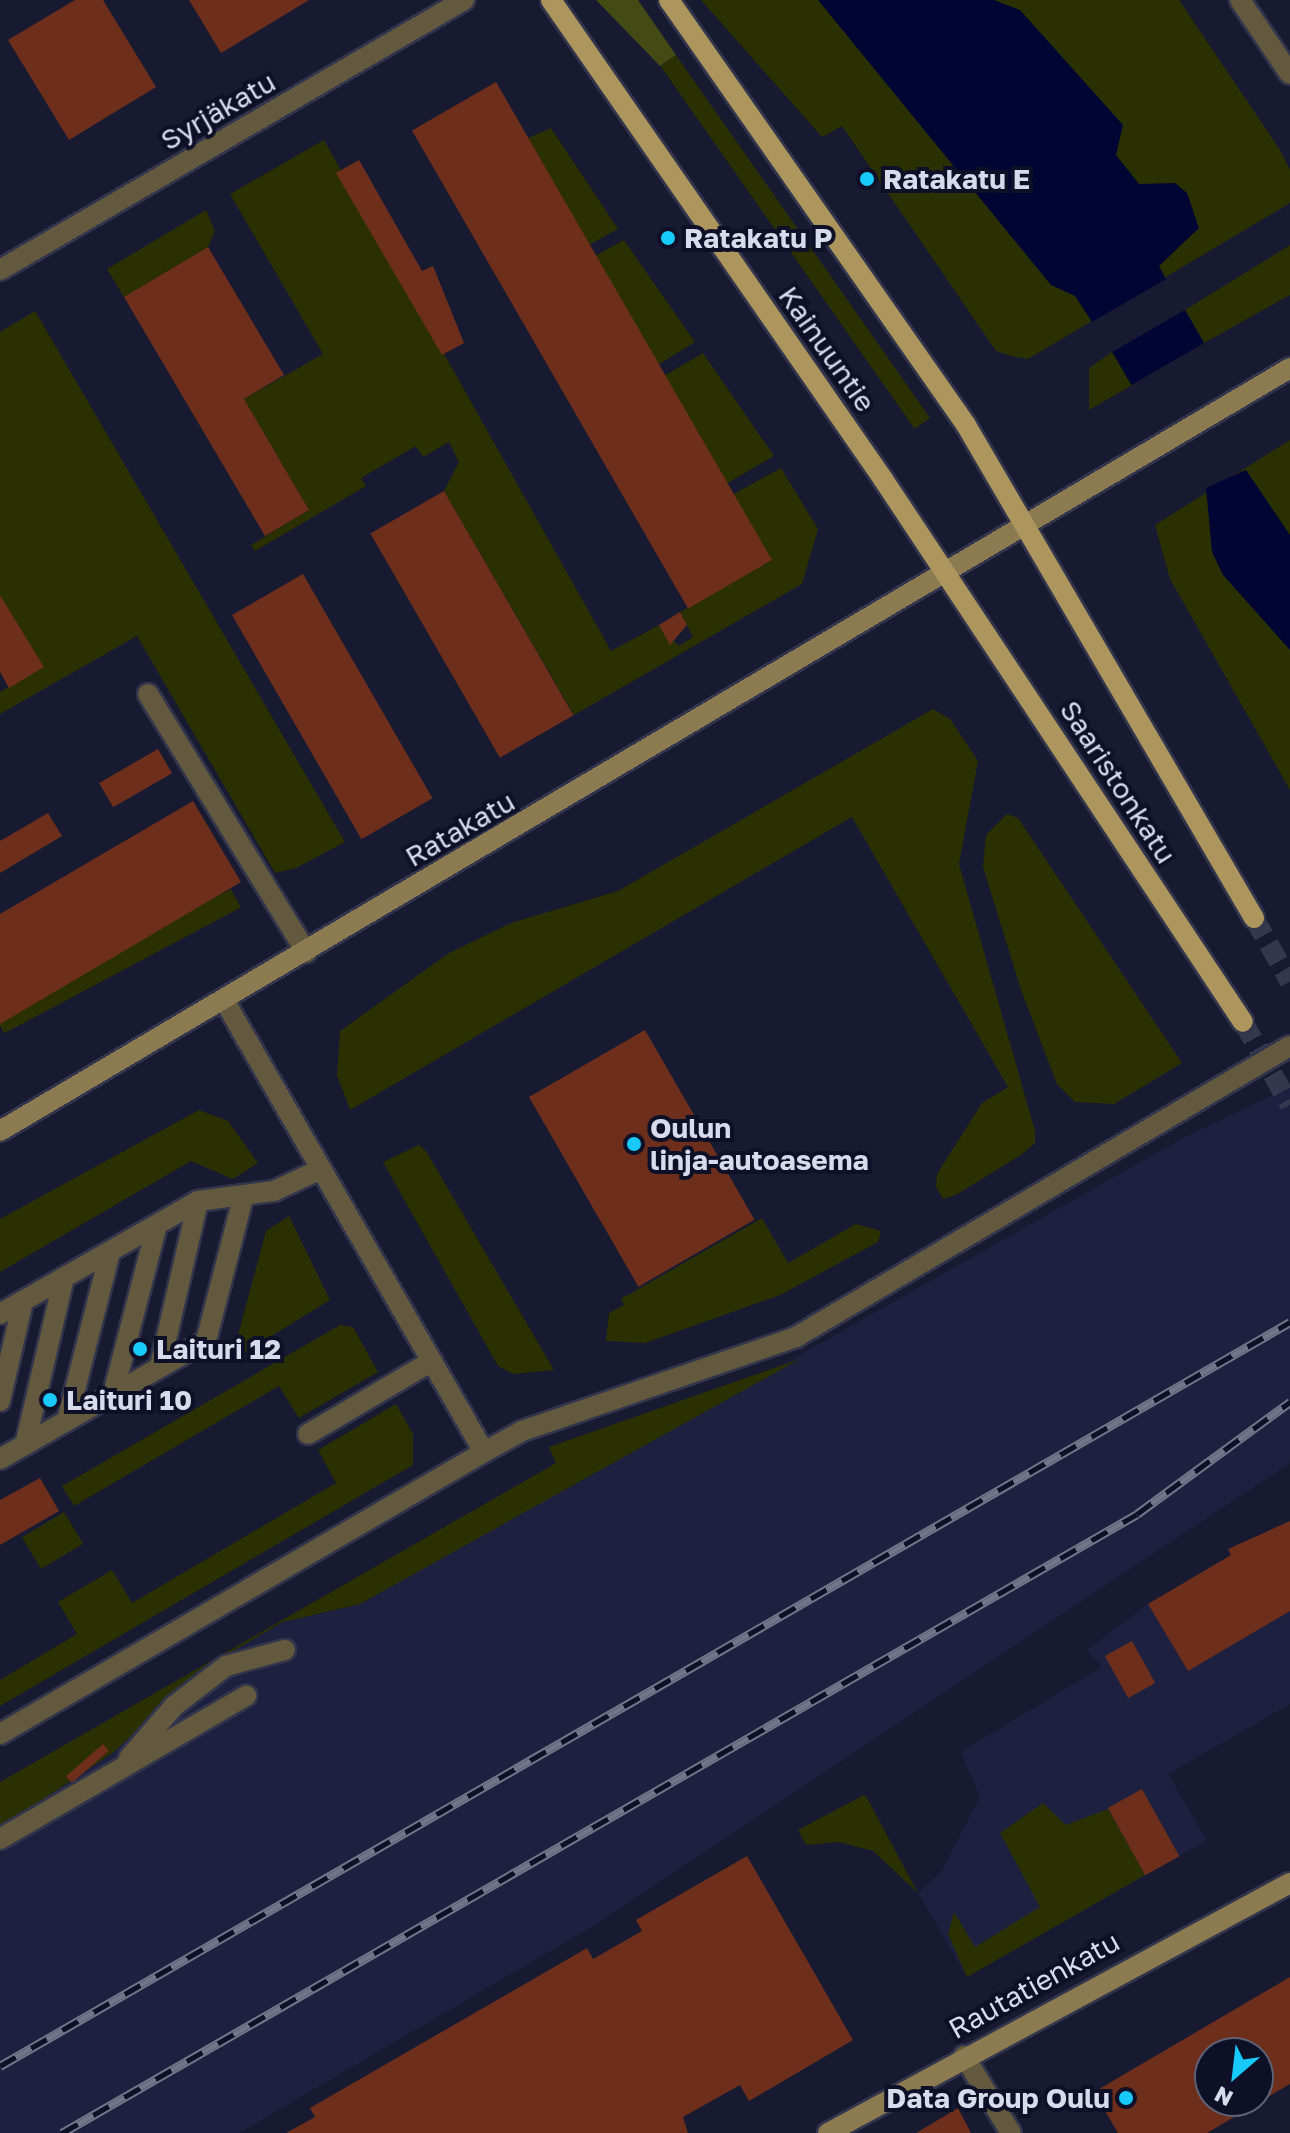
<!DOCTYPE html>
<html>
<head>
<meta charset="utf-8">
<style>
	body { margin:0 }
	#map { position:relative; width:1290px; height:2133px; overflow:hidden; background:#171a31; font-family:"Golos Text",sans-serif }
	div>[style] { position:absolute }
	[style*='--x'] { left:calc(var(--x)*1px); top:calc(var(--y)*1px); width:calc(var(--w)*1px); rotate:calc(var(--a)*1deg) }
	.built>* { inset:0; background:#1d213f }
	.green>* { inset:0; background:#2b3000; transform-origin:0 0 }
	.forest>* { inset:0; background:#434a14 }
	.water>* { inset:0; background:#000534; transform-origin:0 0 }
	.building>* { inset:0; background:#6d2f1b; transform-origin:0 0 }
	.primary-tunnel>* { height:20px; margin-top:-10px; transform-origin:0; background:repeating-linear-gradient(90deg,#34374d 0 20px,transparent 0 30px) }
	.roads { filter:drop-shadow(2px 0 #32354b) drop-shadow(-2px 0 #32354b) drop-shadow(0 2px #32354b) drop-shadow(0 -2px #32354b) }
	.lane>* { height:20px; margin:-10px; padding:0 10px; transform-origin:10px; border-radius:10px; background:#63593e }
	.street>* { height:20px; margin:-10px; padding:0 10px; transform-origin:10px; border-radius:10px; background:#63593e }
	.secondary>* { height:20px; margin:-10px; padding:0 10px; transform-origin:10px; border-radius:10px; background:#8c7b50 }
	.primary>* { height:20px; margin:-10px; padding:0 10px; transform-origin:10px; border-radius:10px; background:#ac965d }
	.rail>* { height:9px; margin-top:-4.5px; transform-origin:0; background:repeating-linear-gradient(90deg,#0e1027 0 18px,#727589 0 36px); box-sizing:border-box; border-block:2px solid #727589 }
	.dots>* { width:22px; height:22px; translate:-50% -50%; box-sizing:border-box; border:4px solid #0e1027; border-radius:50% }
	span { translate:-50% -50%; white-space:nowrap; text-align:center; line-height:1.15; -webkit-text-stroke:8px #0e1027; paint-order:stroke }
	.street-label { font-size:28px; color:#d7dbeb }
	.poi-label { font-size:28px; color:#d7dbeb; font-weight:700 }
	.left { translate:0 -50%; text-align:left }
	.right { translate:-100% -50%; text-align:right }
	.north { position:absolute; left:1194px; top:2037px; width:80px; height:80px; box-sizing:border-box; background:#0e1027; border:2px solid #5e6175; border-radius:50%; rotate:208deg; font-size:22px; font-weight:700; line-height:32px; text-align:center; color:#d7dbeb }
	.north::after { content:''; display:block; margin:auto; width:28px; height:36px; background:#17cafb; clip-path:polygon(50% 0,100% 100%,50% 72%,0 100%) }
</style>
</head>
<body>
<div id="map">
	<div class="built">
		<div style="clip-path:polygon(1290px 1087px,1290px 1463px,593px 1926px,239px 2133px,0 2133px,0 1817px,170px 1688px,283px 1622px,360px 1604px,1183px 1138px)"></div>
		<div style="clip-path:polygon(1290px 1521px,1290px 1704px,1168px 1774px,1207px 1840px,967px 1977px,918px 1893px,941px 1872px,980px 1797px,961px 1752px,1102px 1667px,1087px 1650px,1148px 1604px,1231px 1555px,1228px 1549px)"></div>
	</div>
	<div class="green">
		<div style="clip-path:polygon(701px 0,1179px 0,1280px 150px,1290px 170px,1290px 203px,1028px 359px,1011px 356px,996px 351px,842px 126px,822px 137px)"></div>
		<div style="left:676px;top:55px;width:443px;height:19px;rotate:55deg"></div>
		<div style="clip-path:polygon(551px 128px,618px 229px,589px 245px,528px 138px)"></div>
		<div style="clip-path:polygon(324px 140px,611px 651px,659px 625px,679px 646px,693px 637px,680px 612px,769px 562px,732px 495px,781px 468px,818px 529px,802px 584px,574px 715px,444px 491px,459px 462px,449px 442px,423px 457px,416px 446px,361px 478px,366px 486px,255px 551px,251px 545px,309px 510px,244px 399px,323px 354px,230px 194px)"></div>
		<div style="clip-path:polygon(206px 210px,215px 231px,208px 247px,124px 297px,107px 269px)"></div>
		<div style="clip-path:polygon(624px 240px,695px 342px,658px 365px,595px 256px)"></div>
		<div style="clip-path:polygon(1290px 245px,1290px 295px,1204px 343px,1185px 310px)"></div>
		<div style="clip-path:polygon(35px 311px,345px 842px,296px 868px,275px 873px,137px 636px,0 714px,0 692px,43px 667px,0 595px,0 332px)"></div>
		<div style="clip-path:polygon(1112px 352px,1134px 384px,1089px 410px,1089px 368px)"></div>
		<div style="clip-path:polygon(703px 353px,774px 456px,726px 484px,664px 376px)"></div>
		<div style="clip-path:polygon(1290px 440px,1290px 790px,1170px 579px,1155px 525px)"></div>
		<div style="clip-path:polygon(933px 709px,950px 719px,978px 761px,959px 864px,1035px 1131px,1035px 1143px,1021px 1155px,956px 1195px,943px 1199px,936px 1187px,937px 1174px,982px 1103px,1008px 1087px,852px 817px,350px 1110px,337px 1075px,340px 1031px,449px 953px,511px 923px,618px 891px)"></div>
		<div style="clip-path:polygon(1007px 814px,1018px 818px,1182px 1063px,1114px 1104px,1075px 1102px,1057px 1084px,1021px 990px,983px 867px,986px 835px)"></div>
		<div style="left:231px;top:889px;width:21px;height:268px;rotate:62deg"></div>
		<div style="clip-path:polygon(199px 1110px,228px 1121px,258px 1163px,233px 1179px,191px 1161px,0 1272px,0 1219px)"></div>
		<div style="clip-path:polygon(419px 1145px,426px 1151px,554px 1370px,513px 1374px,498px 1366px,383px 1162px)"></div>
		<div style="clip-path:polygon(289px 1216px,330px 1300px,231px 1361px,266px 1231px)"></div>
		<div style="clip-path:polygon(762px 1218px,788px 1263px,856px 1224px,881px 1231px,878px 1242px,780px 1295px,645px 1343px,606px 1341px,609px 1313px,624px 1305px,621px 1299px)"></div>
		<div style="clip-path:polygon(340px 1325px,353px 1327px,378px 1372px,299px 1418px,279px 1386px,74px 1506px,62px 1486px)"></div>
		<div style="clip-path:polygon(800px 1359px,360px 1604px,283px 1622px,197px 1672px,114px 1752px,0 1828px,0 1782px,556px 1463px,549px 1447px)"></div>
		<div style="clip-path:polygon(396px 1404px,413px 1434px,413px 1465px,0 1706px,0 1680px,77px 1634px,58px 1602px,112px 1570px,132px 1603px,336px 1483px,318px 1450px)"></div>
		<div style="left:64px;top:1512px;width:37px;height:49px;rotate:59deg"></div>
		<div style="clip-path:polygon(864px 1795px,867px 1798px,918px 1893px,873px 1851px,839px 1842px,806px 1845px,798px 1830px)"></div>
		<div style="clip-path:polygon(1043px 1803px,1066px 1825px,1108px 1809px,1145px 1875px,967px 1977px,948px 1934px,954px 1912px,975px 1947px,1040px 1907px,1000px 1833px)"></div>
	</div>
	<div class="forest">
		<div style="clip-path:polygon(596px 0,638px 0,676px 55px,660px 66px)"></div>
	</div>
	<div class="water">
		<div style="clip-path:polygon(818px 0,994px 0,1020px 10px,1123px 125px,1116px 155px,1139px 184px,1175px 183px,1187px 193px,1199px 228px,1159px 266px,1166px 279px,1092px 322px,1075px 296px,1051px 285px)"></div>
		<div style="left:1185px;top:310px;width:38px;height:84px;rotate:60deg"></div>
		<div style="clip-path:polygon(1246px 470px,1290px 535px,1290px 650px,1223px 575px,1212px 552px,1206px 488px)"></div>
	</div>
	<div class="building">
		<div style="clip-path:polygon(75px 0,103px 0,156px 87px,69px 140px,8px 40px)"></div>
		<div style="clip-path:polygon(189px 0,309px 0,221px 53px)"></div>
		<div style="left:496px;top:82px;width:552px;height:97px;rotate:60deg"></div>
		<div style="clip-path:polygon(359px 160px,422px 271px,433px 266px,464px 343px,442px 355px,336px 173px)"></div>
		<div style="clip-path:polygon(208px 247px,284px 375px,244px 399px,309px 510px,265px 536px,124px 297px)"></div>
		<div style="left:444px;top:491px;width:259px;height:85px;rotate:60deg"></div>
		<div style="left:303px;top:574px;width:259px;height:82px;rotate:60deg"></div>
		<div style="clip-path:polygon(0 595px,44px 667px,9px 688px,0 672px)"></div>
		<div style="clip-path:polygon(680px 612px,687px 625px,670px 645px,659px 625px)"></div>
		<div style="left:158px;top:749px;width:28px;height:68px;rotate:60deg"></div>
		<div style="clip-path:polygon(193px 801px,241px 882px,0 1024px,0 914px)"></div>
		<div style="clip-path:polygon(48px 813px,62px 836px,0 873px,0 841px)"></div>
		<div style="left:645px;top:1030px;width:219px;height:134px;rotate:60deg"></div>
		<div style="clip-path:polygon(40px 1478px,59px 1511px,0 1545px,0 1500px)"></div>
		<div style="clip-path:polygon(1290px 1521px,1290px 1611px,1188px 1671px,1148px 1604px,1231px 1555px,1228px 1549px)"></div>
		<div style="left:1132px;top:1641px;width:48px;height:31px;rotate:61deg"></div>
		<div style="left:103px;top:1744px;width:9px;height:49px;rotate:49deg"></div>
		<div style="left:1142px;top:1789px;width:77px;height:39px;rotate:61deg"></div>
		<div style="clip-path:polygon(747px 1856px,853px 2040px,749px 2101px,740px 2085px,683px 2117px,688px 2133px,286px 2133px,315px 2117px,310px 2108px,587px 1948px,593px 1959px,642px 1931px,636px 1920px)"></div>
		<div style="clip-path:polygon(evenodd,1290px 1977px,1290px 2084px,1207px 2133px,1118px 2133px,1094px 2092px,1290px 1977px,1210px 2053px,1258px 2053px,1258px 2101px,1210px 2101px,1210px 2053px)"></div>
		<div style="clip-path:polygon(958px 2108px,971px 2133px,916px 2133px)"></div>
	</div>
	<div class="primary-tunnel">
		<div style="--x:1254;--y:918;--w:73;--a:60.6"></div>
		<div style="--x:1243;--y:1022;--w:95;--a:60.5"></div>
	</div>
	<div class="roads">
		<div class="lane">
			<div style="--x:148;--y:694;--w:303;--a:58.5"></div>
			<div style="--x:0;--y:1314;--w:228;--a:-29.7"></div>
			<div style="--x:198;--y:1201;--w:77;--a:-7.5"></div>
			<div style="--x:274;--y:1191;--w:52;--a:-25.1"></div>
			<div style="--x:160;--y:1366;--w:169;--a:-77"></div>
			<div style="--x:113;--y:1394;--w:175;--a:-75.4"></div>
			<div style="--x:0;--y:1401;--w:103;--a:-77"></div>
			<div style="--x:67;--y:1421;--w:174;--a:-75.7"></div>
			<div style="--x:308;--y:1434;--w:144;--a:-30.5"></div>
			<div style="--x:25;--y:1445;--w:172;--a:-76.9"></div>
			<div style="--x:0;--y:1459;--w:237;--a:-29.8"></div>
			<div style="--x:206;--y:1341;--w:148;--a:-75.5"></div>
			<div style="--x:0;--y:1734;--w:560;--a:-30.23"></div>
			<div style="--x:129;--y:1758;--w:69;--a:-49.1"></div>
			<div style="--x:174;--y:1706;--w:66;--a:-37.6"></div>
			<div style="--x:226;--y:1666;--w:61;--a:-15.2"></div>
			<div style="--x:0;--y:1839;--w:285;--a:-30.2"></div>
		</div>
		<div class="street">
			<div style="--x:1240;--y:0;--w:89;--a:56"></div>
			<div style="--x:0;--y:270;--w:537;--a:-30.19"></div>
			<div style="--x:224;--y:1000;--w:521;--a:60.09"></div>
			<div style="--x:484;--y:1452;--w:43;--a:-28.9"></div>
			<div style="--x:522;--y:1431;--w:290;--a:-18.9"></div>
			<div style="--x:796;--y:1337;--w:573;--a:-30.5"></div>
			<div style="--x:964;--y:2056;--w:90;--a:58.6"></div>
		</div>
		<div class="secondary">
			<div style="--x:0;--y:1131;--w:1499;--a:-30.6"></div>
			<div style="--x:828;--y:2133;--w:525;--a:-28.42"></div>
		</div>
		<div class="primary">
			<div style="--x:551;--y:0;--w:583;--a:55.27"></div>
			<div style="--x:883;--y:479;--w:651;--a:56.46"></div>
			<div style="--x:669;--y:0;--w:518;--a:55.05"></div>
			<div style="--x:966;--y:425;--w:571;--a:59.71"></div>
		</div>
	</div>
	<div class="rail">
		<div style="--x:0;--y:2066;--w:1489;--a:-29.97"></div>
		<div style="--x:62;--y:2133;--w:1240;--a:-29.93"></div>
		<div style="--x:1137;--y:1514;--w:190;--a:-36.2"></div>
	</div>
	<div class="dots">
		<div style="left:867px;top:179px;background:#17cafb"></div>
		<div style="left:668px;top:238px;background:#17cafb"></div>
		<div style="left:634px;top:1144px;background:#17cafb"></div>
		<div style="left:140px;top:1349px;background:#17cafb"></div>
		<div style="left:50px;top:1400px;background:#17cafb"></div>
		<div style="left:1126px;top:2098px;background:#17cafb"></div>
	</div>
	<div class="street-label">
		<span style="left:218px;top:111px;rotate:-30deg">Syrjäkatu</span>
		<span style="left:827px;top:349px;rotate:55deg">Kainuuntie</span>
		<span style="left:1118px;top:782px;rotate:57deg">Saaristonkatu</span>
		<span style="left:460px;top:829px;rotate:-30deg">Ratakatu</span>
		<span style="left:1034px;top:1985px;rotate:-29deg">Rautatienkatu</span>
	</div>
	<div class="poi-label">
		<span class="left" style="left:883px;top:179px">Ratakatu E</span>
		<span class="left" style="left:684px;top:238px">Ratakatu P</span>
		<span class="left" style="left:650px;top:1144px">Oulun<br>linja-autoasema</span>
		<span class="left" style="left:156px;top:1349px">Laituri 12</span>
		<span class="left" style="left:66px;top:1400px">Laituri 10</span>
		<span class="right" style="left:1110px;top:2098px">Data Group Oulu</span>
	</div>
	<div class="north">N</div>
</div>
</body>
</html>
